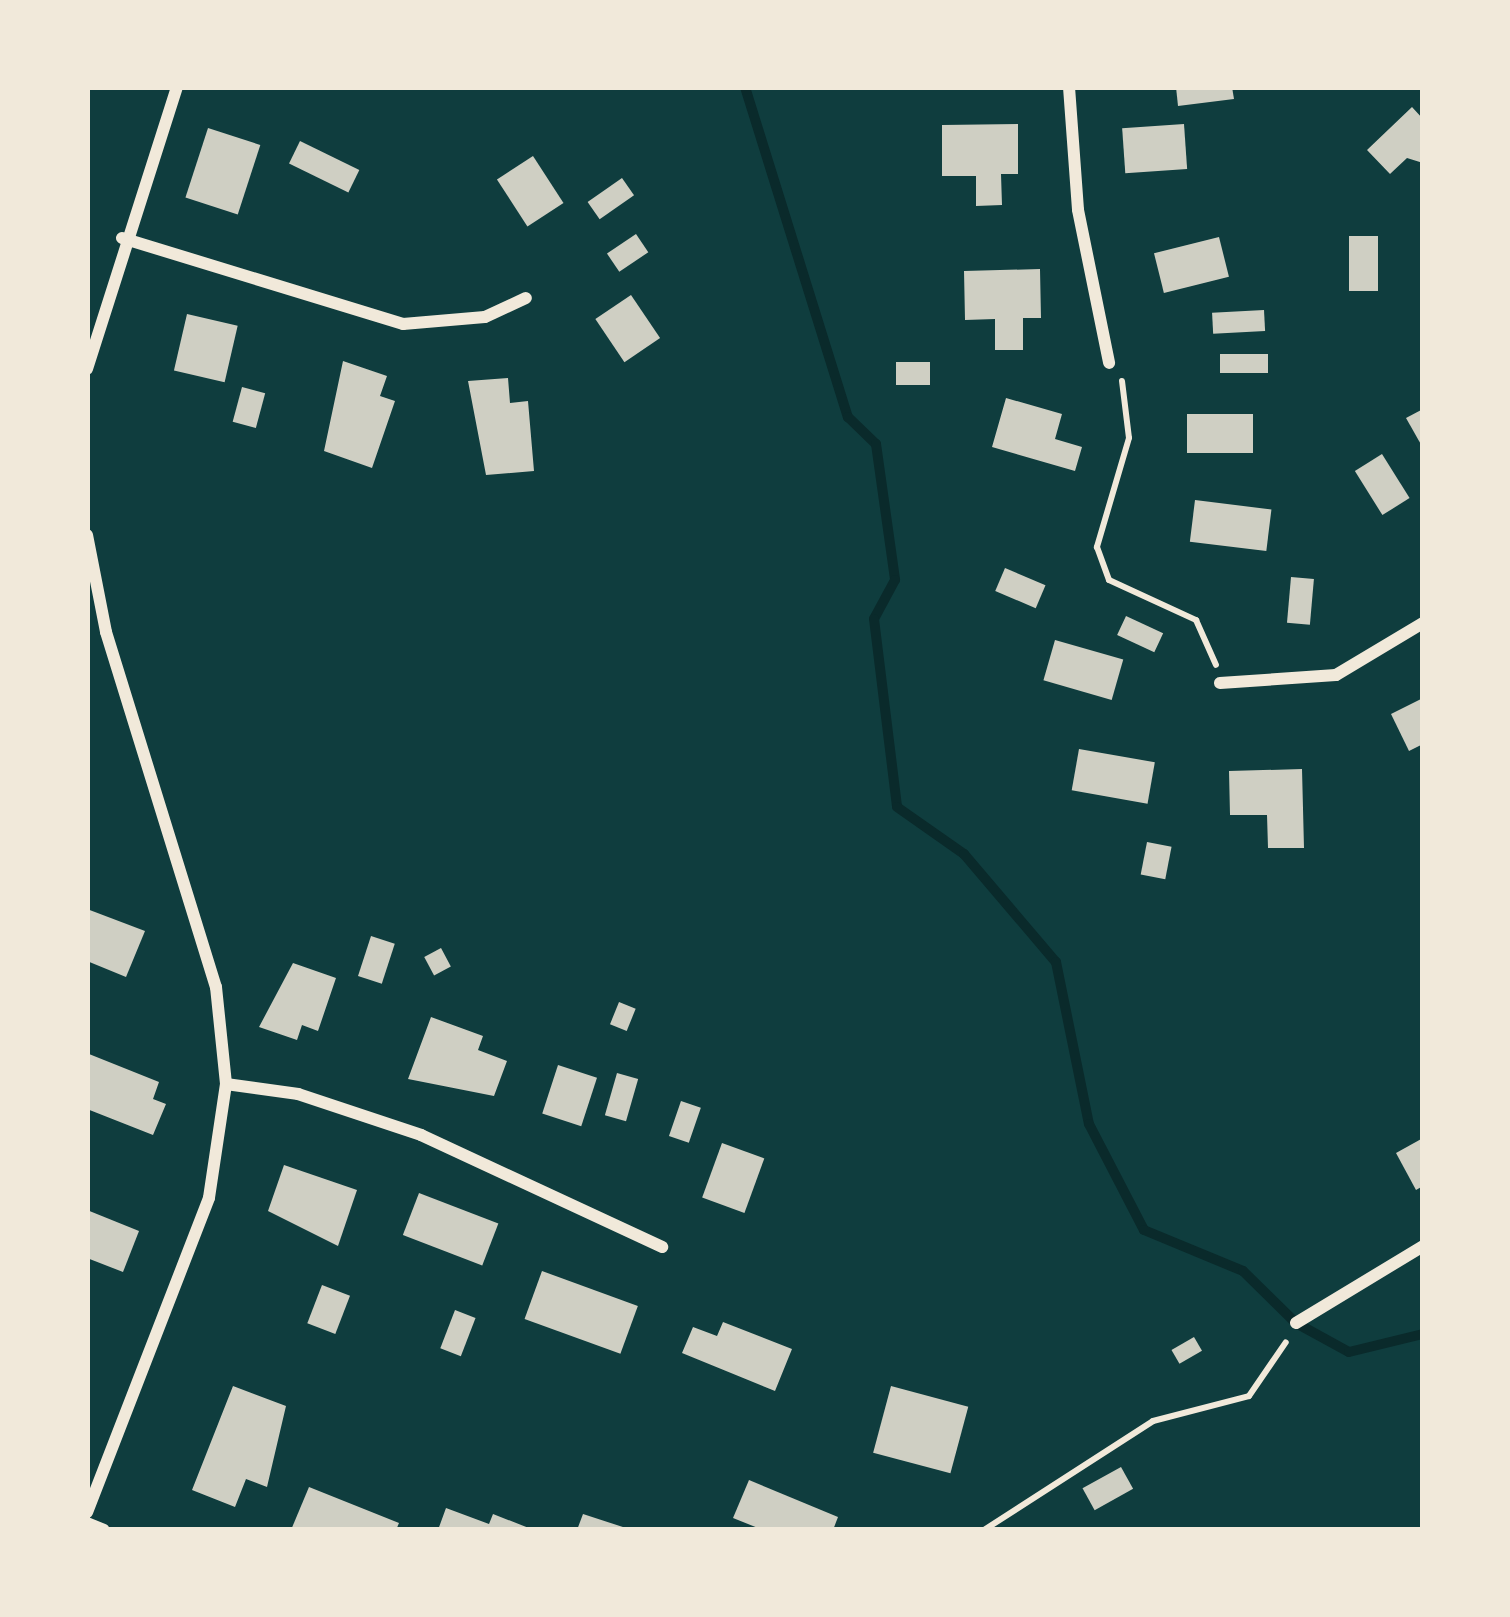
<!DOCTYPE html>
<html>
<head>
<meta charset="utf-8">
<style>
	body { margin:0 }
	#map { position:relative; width:1510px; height:1617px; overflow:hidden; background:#0f3d3e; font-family:Helvetica,sans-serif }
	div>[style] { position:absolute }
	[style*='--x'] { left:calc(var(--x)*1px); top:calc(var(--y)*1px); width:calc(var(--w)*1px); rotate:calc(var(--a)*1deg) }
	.stream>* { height:10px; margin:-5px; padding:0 5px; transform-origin:5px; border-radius:5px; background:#0a2a2b }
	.building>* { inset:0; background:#cfcfc3; transform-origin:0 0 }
	.path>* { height:6px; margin:-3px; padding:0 3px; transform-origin:3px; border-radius:3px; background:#f1e9da }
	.minor>* { height:12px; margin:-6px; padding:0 6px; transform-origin:6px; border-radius:6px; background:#f1e9da }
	span { translate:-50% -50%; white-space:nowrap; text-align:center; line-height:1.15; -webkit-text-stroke:9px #f1e9da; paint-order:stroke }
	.frame { position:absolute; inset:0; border:90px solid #f1e9da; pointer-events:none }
</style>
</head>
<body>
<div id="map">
	<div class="stream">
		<div style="--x:745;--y:87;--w:346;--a:72.7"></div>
		<div style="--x:848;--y:417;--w:39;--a:44"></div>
		<div style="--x:876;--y:444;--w:137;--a:82"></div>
		<div style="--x:895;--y:580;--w:44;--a:118.3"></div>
		<div style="--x:874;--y:619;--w:189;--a:83"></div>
		<div style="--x:897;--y:807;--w:82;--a:35"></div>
		<div style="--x:964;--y:854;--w:142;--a:49.6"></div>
		<div style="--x:1056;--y:962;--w:165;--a:78.5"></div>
		<div style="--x:1089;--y:1124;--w:119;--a:62.6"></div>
		<div style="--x:1144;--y:1230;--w:107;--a:22.5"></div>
		<div style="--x:1243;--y:1271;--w:74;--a:44.5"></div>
		<div style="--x:1296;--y:1323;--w:60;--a:28.7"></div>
		<div style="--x:1349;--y:1352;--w:76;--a:-13.7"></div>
	</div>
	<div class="building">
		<div style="clip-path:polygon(1176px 87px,1232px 87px,1234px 99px,1178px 106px)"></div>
		<div style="clip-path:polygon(1412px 107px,1423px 119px,1423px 163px,1407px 158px,1390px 174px,1367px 150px)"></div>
		<div style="clip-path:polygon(1018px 124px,1018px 174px,1001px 174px,1002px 205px,976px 206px,976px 176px,942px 176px,942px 125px)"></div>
		<div style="left:1184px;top:124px;width:45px;height:62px;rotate:86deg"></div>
		<div style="left:208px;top:128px;width:55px;height:73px;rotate:18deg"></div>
		<div style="left:300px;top:141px;width:66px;height:25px;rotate:26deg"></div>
		<div style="left:533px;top:156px;width:56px;height:43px;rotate:57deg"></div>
		<div style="left:622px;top:178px;width:21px;height:42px;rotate:55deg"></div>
		<div style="left:636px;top:234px;width:22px;height:35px;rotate:56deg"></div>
		<div style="left:1349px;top:236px;width:29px;height:55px"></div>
		<div style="left:1219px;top:237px;width:41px;height:67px;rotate:76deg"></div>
		<div style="clip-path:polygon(1040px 269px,1041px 318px,1023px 318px,1023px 350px,995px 350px,995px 319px,965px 320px,964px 271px)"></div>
		<div style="left:631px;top:295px;width:52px;height:43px;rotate:56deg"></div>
		<div style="left:1264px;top:310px;width:21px;height:52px;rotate:87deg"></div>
		<div style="left:187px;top:314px;width:52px;height:58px;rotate:13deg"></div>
		<div style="left:1268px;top:354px;width:19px;height:48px;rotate:90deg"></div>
		<div style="clip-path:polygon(343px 361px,387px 376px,380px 396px,395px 401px,372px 468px,324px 451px)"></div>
		<div style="left:896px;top:362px;width:34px;height:23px"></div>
		<div style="clip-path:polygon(508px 378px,510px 403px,528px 401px,534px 471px,486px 475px,468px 381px)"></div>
		<div style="left:242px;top:387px;width:24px;height:36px;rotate:15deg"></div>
		<div style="clip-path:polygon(1006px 398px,1062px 414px,1055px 439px,1082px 447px,1075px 471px,992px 447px)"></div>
		<div style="clip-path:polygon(1423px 409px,1423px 448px,1406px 418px)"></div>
		<div style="left:1187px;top:414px;width:66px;height:39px"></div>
		<div style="left:1382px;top:454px;width:52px;height:32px;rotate:58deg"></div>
		<div style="left:1195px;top:500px;width:77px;height:42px;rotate:7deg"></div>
		<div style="left:1005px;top:568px;width:44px;height:25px;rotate:23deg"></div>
		<div style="left:1291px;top:577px;width:23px;height:46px;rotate:5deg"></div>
		<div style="left:1126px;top:616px;width:41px;height:21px;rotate:25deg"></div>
		<div style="left:1055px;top:640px;width:71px;height:42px;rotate:16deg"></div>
		<div style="clip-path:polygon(1423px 698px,1423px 744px,1409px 751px,1391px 714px)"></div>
		<div style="left:1079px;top:749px;width:77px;height:42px;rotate:10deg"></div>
		<div style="clip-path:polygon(1302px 769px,1304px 848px,1268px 848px,1267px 815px,1230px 815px,1229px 771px)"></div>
		<div style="left:1147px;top:842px;width:25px;height:33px;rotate:11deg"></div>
		<div style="clip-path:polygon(87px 909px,145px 931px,126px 977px,87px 961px)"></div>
		<div style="left:371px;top:936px;width:25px;height:42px;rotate:18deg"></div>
		<div style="left:441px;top:948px;width:21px;height:19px;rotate:62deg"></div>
		<div style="clip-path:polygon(293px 963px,336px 978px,318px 1031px,302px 1025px,297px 1040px,259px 1027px)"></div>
		<div style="left:619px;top:1002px;width:18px;height:24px;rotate:22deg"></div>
		<div style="clip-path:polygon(431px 1017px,483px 1036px,478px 1050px,507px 1061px,494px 1096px,408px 1079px)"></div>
		<div style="clip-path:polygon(89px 1054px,159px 1082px,153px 1099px,166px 1104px,153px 1135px,87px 1109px)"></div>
		<div style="left:558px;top:1065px;width:41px;height:51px;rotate:18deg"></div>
		<div style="left:617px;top:1073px;width:22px;height:44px;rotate:16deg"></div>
		<div style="left:681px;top:1101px;width:21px;height:37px;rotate:19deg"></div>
		<div style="clip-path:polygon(1423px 1138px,1423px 1186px,1416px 1190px,1396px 1153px)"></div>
		<div style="left:722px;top:1143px;width:45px;height:58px;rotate:20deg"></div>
		<div style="clip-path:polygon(284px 1165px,357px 1190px,338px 1246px,268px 1211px)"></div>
		<div style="left:419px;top:1193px;width:85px;height:45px;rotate:21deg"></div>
		<div style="clip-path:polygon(87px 1210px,139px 1231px,123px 1272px,87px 1258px)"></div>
		<div style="left:542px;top:1271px;width:102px;height:51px;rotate:20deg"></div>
		<div style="left:322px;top:1285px;width:30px;height:41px;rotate:21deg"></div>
		<div style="left:455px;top:1310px;width:22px;height:41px;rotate:21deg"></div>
		<div style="clip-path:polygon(723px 1322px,792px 1349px,775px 1391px,682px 1353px,693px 1327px,717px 1336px)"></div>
		<div style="left:1194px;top:1337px;width:16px;height:26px;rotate:60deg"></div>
		<div style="clip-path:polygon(233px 1386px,286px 1406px,267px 1487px,246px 1479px,235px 1507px,192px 1490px)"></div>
		<div style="left:891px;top:1386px;width:80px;height:69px;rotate:15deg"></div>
		<div style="left:1121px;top:1467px;width:25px;height:44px;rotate:61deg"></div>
		<div style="clip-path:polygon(749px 1480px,838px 1517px,833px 1530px,763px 1530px,733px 1518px)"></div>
		<div style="clip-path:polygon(309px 1487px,399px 1523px,396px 1530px,291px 1530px)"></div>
		<div style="clip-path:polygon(446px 1508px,489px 1524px,493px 1514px,534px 1530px,438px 1530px)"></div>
		<div style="clip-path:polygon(583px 1514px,629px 1529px,629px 1530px,577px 1530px)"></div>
	</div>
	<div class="path">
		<div style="--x:1122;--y:381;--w:57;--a:83"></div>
		<div style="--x:1129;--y:438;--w:114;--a:106.4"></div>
		<div style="--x:1097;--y:547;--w:35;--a:70"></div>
		<div style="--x:1109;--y:580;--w:96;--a:24.7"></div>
		<div style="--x:1196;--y:620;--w:49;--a:66"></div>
		<div style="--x:984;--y:1530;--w:201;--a:-32.8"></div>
		<div style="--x:1153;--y:1421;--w:99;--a:-14.6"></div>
		<div style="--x:1249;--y:1396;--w:65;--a:-55.6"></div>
	</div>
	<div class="minor">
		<div style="--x:1069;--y:87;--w:123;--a:85.8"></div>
		<div style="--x:1078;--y:210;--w:156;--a:78.5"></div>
		<div style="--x:122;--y:238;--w:294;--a:17"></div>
		<div style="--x:403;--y:324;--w:82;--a:-4.9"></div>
		<div style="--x:485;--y:317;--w:45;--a:-24.9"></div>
		<div style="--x:87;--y:369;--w:296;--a:-72.3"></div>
		<div style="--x:87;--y:535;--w:99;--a:78.9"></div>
		<div style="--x:106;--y:632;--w:372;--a:72.8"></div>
		<div style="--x:216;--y:987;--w:98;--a:84.1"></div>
		<div style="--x:226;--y:1084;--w:115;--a:98.5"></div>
		<div style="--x:209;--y:1198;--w:337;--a:111.2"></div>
		<div style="--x:1220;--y:683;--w:116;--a:-3.9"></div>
		<div style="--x:1336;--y:675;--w:101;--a:-30.9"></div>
		<div style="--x:226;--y:1084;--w:73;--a:7.9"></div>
		<div style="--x:298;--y:1094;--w:130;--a:18.4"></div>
		<div style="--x:421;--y:1135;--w:266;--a:24.9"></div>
		<div style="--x:1296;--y:1323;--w:149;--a:-31.2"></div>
		<div style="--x:87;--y:1523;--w:18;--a:22"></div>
	</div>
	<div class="frame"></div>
</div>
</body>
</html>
